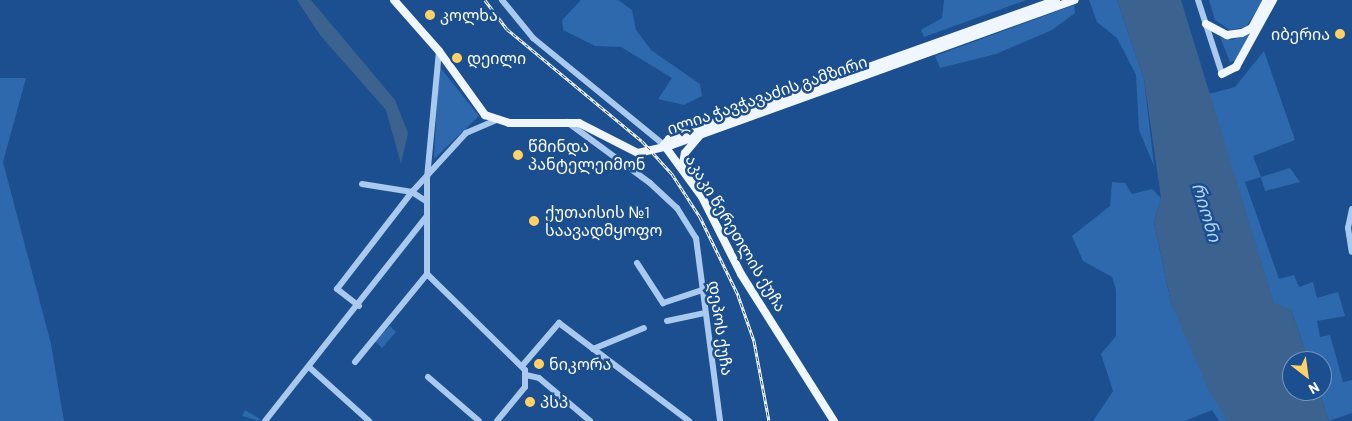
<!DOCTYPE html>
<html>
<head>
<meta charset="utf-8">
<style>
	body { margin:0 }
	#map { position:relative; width:1352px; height:421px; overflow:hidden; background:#1b4f8f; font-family:Barlow,"Noto Sans Georgian",sans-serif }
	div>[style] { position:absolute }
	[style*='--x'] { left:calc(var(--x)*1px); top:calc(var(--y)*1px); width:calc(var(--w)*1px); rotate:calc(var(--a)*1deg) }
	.green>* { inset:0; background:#2e69ad }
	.water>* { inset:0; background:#3c6290 }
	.minor>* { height:6px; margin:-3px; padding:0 3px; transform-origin:3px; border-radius:3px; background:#a9c9ee }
	.major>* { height:8px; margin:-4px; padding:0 4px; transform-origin:4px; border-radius:4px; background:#f0f6ff }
	.rail>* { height:3px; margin-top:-1.5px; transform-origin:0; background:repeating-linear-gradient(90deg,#1b4f8f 0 4px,#fff 0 8px); box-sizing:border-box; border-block:1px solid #fff }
	.dots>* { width:14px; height:14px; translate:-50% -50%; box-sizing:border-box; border:2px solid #1b4f8f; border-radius:50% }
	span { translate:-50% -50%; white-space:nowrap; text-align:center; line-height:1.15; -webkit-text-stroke:5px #1b4f8f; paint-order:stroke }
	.poi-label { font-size:16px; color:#fff }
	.left { translate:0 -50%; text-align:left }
	.right { translate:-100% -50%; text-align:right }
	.street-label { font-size:16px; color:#fff }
	.water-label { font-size:18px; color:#b5d3f5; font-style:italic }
	.north { position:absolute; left:1282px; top:351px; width:50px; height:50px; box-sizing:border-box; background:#1b4f8f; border:1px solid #7695bc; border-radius:50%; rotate:150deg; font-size:14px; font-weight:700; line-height:20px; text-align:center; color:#fff }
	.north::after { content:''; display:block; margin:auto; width:18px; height:22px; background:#ffd166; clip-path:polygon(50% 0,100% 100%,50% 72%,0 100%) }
</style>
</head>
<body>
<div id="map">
	<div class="green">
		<div style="clip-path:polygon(581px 0,618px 0,632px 10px,636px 30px,651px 50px,700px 84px,702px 96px,684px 105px,658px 99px,672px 78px,621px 47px,595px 46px,563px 30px,562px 20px)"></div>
		<div style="clip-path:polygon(944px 0,1026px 0,924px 37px,921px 30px,942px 18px)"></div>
		<div style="clip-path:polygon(1089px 0,1117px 0,1144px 79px,1154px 166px,1139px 130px,1136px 75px,1117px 38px,1097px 22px)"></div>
		<div style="clip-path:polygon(1209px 0,1263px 0,1246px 27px,1230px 30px,1215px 20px)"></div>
		<div style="clip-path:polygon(1074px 5px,1075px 13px,1052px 30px,996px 54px,940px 68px,935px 56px)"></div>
		<div style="clip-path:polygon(1251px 32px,1237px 60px,1230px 62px,1220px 37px,1232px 40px)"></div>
		<div style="clip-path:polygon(1264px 51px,1295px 140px,1253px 156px,1261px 177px,1290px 168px,1300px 182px,1265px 191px,1261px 177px,1245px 182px,1279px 279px,1294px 275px,1299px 287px,1313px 282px,1317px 298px,1338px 292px,1345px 316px,1317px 321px,1320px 337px,1330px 335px,1343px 382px,1352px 380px,1352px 413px,1329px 421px,1319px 391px,1322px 361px,1309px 361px,1291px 310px,1274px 304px,1209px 94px,1235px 87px)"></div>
		<div style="clip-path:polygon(439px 66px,479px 116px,434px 159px)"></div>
		<div style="clip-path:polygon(0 78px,26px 78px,3px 162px,51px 344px,64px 421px,0 421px)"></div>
		<div style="clip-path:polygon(1112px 182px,1125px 183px,1132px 194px,1152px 189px,1161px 198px,1154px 222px,1171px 303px,1227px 421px,1219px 421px,1212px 410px,1185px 421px,1093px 421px,1113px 391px,1101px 354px,1116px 336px,1116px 290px,1112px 277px,1083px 261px,1072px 236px,1110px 206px)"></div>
		<div style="clip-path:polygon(390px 326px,396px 332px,382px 348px,375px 341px)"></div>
		<div style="clip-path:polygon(245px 410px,260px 419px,259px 421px,242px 416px)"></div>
	</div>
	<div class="water">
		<div style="clip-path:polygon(297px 0,311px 0,395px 100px,408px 133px,401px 164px,386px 110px,320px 35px)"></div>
		<div style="clip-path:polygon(1117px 0,1181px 0,1274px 303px,1291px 310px,1309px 361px,1292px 361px,1292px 391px,1319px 391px,1329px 421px,1227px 421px,1209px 391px,1171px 303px,1154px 222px,1161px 198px,1144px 79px)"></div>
	</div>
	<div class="minor">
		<div style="--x:502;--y:0;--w:49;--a:50.8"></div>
		<div style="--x:533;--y:38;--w:169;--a:39.2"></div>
		<div style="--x:1198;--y:0;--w:78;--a:72"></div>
		<div style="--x:439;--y:51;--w:129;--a:95.4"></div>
		<div style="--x:427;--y:179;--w:95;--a:90"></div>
		<div style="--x:427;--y:274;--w:137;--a:44.4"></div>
		<div style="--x:525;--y:370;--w:17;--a:90"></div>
		<div style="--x:525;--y:387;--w:44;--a:129.5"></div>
		<div style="--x:567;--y:122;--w:103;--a:36.3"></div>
		<div style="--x:650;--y:183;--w:37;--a:43"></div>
		<div style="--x:677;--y:208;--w:36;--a:58"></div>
		<div style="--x:696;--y:238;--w:185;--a:82.5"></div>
		<div style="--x:362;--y:184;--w:51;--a:9.1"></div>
		<div style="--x:412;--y:192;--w:80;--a:-47.5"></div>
		<div style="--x:466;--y:133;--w:33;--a:-23"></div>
		<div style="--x:1352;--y:209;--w:19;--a:102"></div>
		<div style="--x:1348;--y:228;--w:24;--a:81"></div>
		<div style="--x:637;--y:263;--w:48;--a:57"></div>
		<div style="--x:663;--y:303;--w:41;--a:-18.4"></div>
		<div style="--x:359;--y:306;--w:28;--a:-142"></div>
		<div style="--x:337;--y:289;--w:123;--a:-52.3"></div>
		<div style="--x:412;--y:192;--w:17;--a:33"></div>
		<div style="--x:667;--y:321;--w:38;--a:-12"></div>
		<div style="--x:593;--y:349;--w:55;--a:-22.4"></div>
		<div style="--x:355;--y:362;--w:114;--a:-50.7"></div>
		<div style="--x:522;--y:366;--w:57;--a:-49.3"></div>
		<div style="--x:559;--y:323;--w:163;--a:37"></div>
		<div style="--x:309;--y:367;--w:81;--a:42"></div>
		<div style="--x:526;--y:375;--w:13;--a:13"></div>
		<div style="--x:539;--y:378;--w:67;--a:40.1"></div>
		<div style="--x:428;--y:377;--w:67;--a:40.8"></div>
		<div style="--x:265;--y:421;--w:260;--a:-51.7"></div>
	</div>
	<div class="major">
		<div style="--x:394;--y:0;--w:68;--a:48.6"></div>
		<div style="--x:439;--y:51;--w:79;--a:54.3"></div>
		<div style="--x:485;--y:115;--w:25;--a:18"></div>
		<div style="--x:509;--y:123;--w:70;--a:0"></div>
		<div style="--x:579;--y:123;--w:66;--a:27"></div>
		<div style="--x:638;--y:153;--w:32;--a:-13"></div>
		<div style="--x:669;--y:146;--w:431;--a:-19.8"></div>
		<div style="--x:1206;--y:24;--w:24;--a:28"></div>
		<div style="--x:1227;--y:35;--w:15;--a:-8"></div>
		<div style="--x:1242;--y:33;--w:11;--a:-27"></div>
		<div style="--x:1252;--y:28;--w:32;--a:-62"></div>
		<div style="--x:1222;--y:74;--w:16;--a:-27"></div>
		<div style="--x:1236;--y:67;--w:77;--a:-61.1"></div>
		<div style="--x:664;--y:145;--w:8;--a:-50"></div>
		<div style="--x:669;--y:139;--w:81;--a:-20.2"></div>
		<div style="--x:745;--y:111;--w:330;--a:-19.6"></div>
		<div style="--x:664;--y:145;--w:64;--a:53.8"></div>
		<div style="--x:702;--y:197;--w:86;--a:63.1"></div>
		<div style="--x:741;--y:274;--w:174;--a:57.7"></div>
		<div style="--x:682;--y:168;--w:15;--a:-79"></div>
		<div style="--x:685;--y:153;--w:23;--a:-50"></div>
	</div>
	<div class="rail">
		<div style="--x:485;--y:0;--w:36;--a:53"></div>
		<div style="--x:507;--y:29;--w:175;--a:39.7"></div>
		<div style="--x:642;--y:141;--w:45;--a:47.7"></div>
		<div style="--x:672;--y:174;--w:51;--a:56.9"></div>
		<div style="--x:700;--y:217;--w:87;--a:64"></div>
		<div style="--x:738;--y:295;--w:49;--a:70.8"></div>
		<div style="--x:754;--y:341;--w:81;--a:79.4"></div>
	</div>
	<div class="dots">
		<div style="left:430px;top:15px;background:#ffd166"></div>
		<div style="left:1340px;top:34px;background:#ffd166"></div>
		<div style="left:457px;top:58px;background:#ffd166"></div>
		<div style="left:518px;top:155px;background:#ffd166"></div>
		<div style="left:534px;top:221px;background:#ffd166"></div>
		<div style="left:539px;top:364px;background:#ffd166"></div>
		<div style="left:530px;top:402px;background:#ffd166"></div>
	</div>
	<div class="poi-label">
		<span class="left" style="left:440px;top:15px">კოლხა</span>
		<span class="right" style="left:1330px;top:34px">იბერია</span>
		<span class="left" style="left:467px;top:58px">დეილი</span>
		<span class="left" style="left:528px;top:155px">წმინდა<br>პანტელეიმონ</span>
		<span class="left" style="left:545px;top:221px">ქუთაისის №1<br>საავადმყოფო</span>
		<span class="left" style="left:549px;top:364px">ნიკორა</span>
		<span class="left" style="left:540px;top:402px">პსპ</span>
	</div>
	<div class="street-label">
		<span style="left:767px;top:95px;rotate:-19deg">ილია ჭავჭავაძის გამზირი</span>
		<span style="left:736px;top:233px;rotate:59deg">აკაკი წერეთლის ქუჩა</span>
		<span style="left:721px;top:328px;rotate:82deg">დეპოს ქუჩა</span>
	</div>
	<div class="water-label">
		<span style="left:1207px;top:212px;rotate:73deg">რიონი</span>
	</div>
	<div class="north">N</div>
</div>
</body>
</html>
